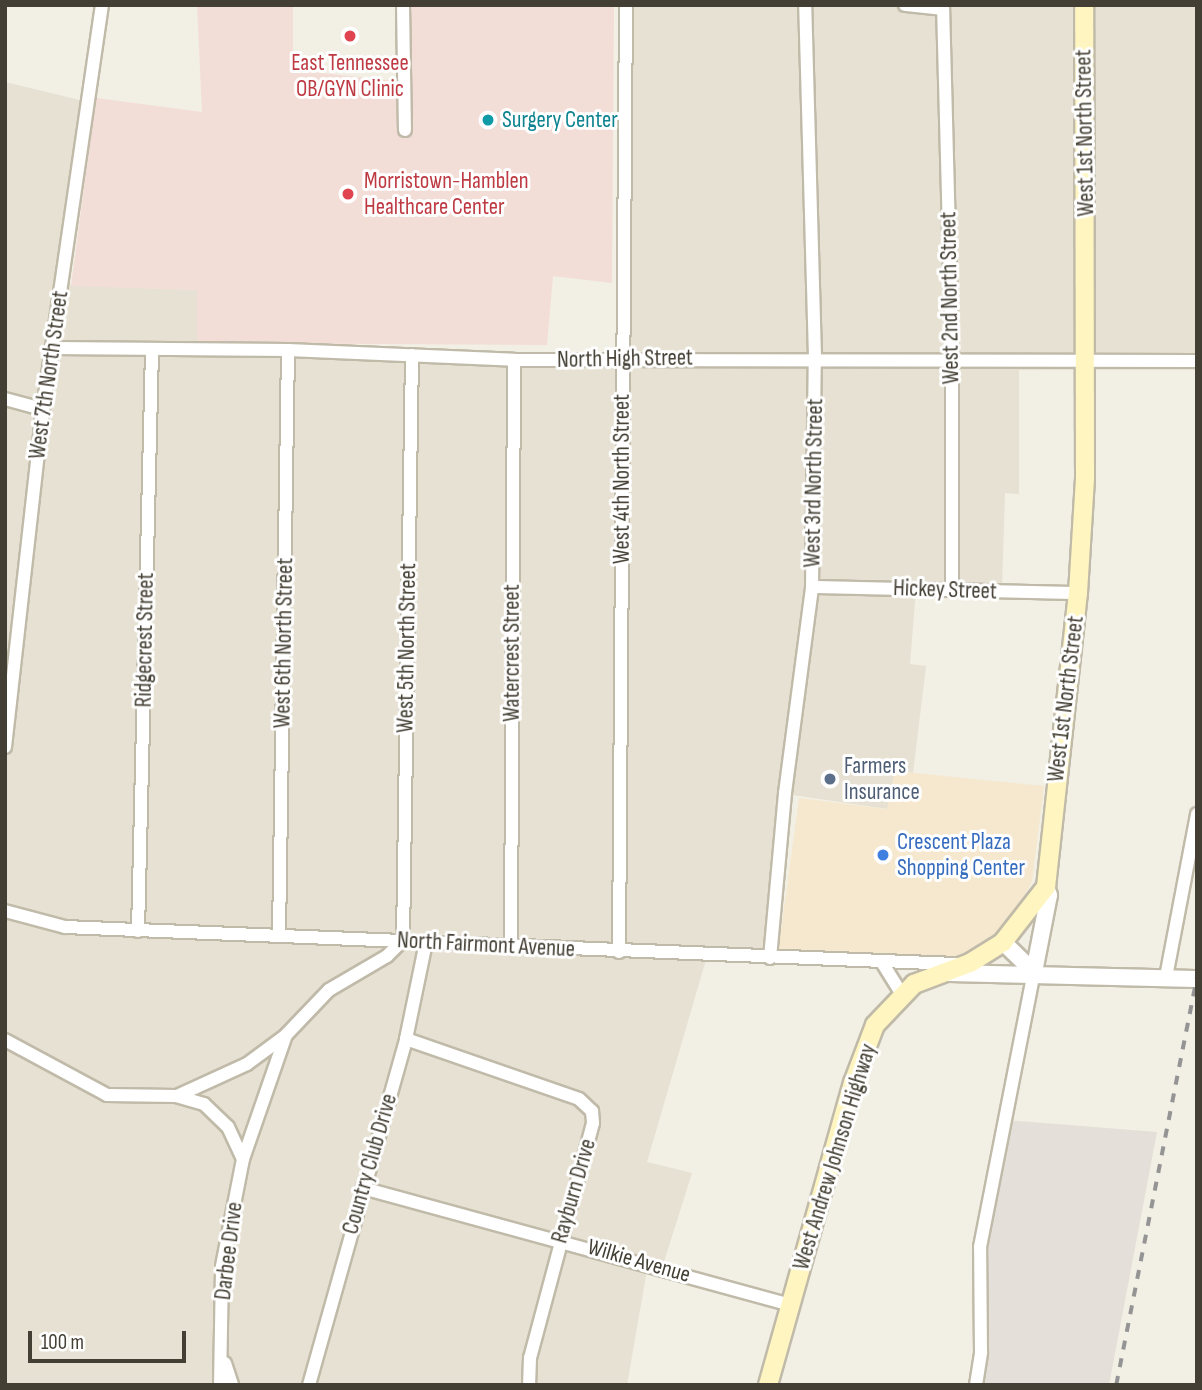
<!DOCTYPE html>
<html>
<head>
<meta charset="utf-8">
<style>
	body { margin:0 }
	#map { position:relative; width:1202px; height:1390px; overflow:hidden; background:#f2efe4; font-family:"Sofia Sans Condensed",sans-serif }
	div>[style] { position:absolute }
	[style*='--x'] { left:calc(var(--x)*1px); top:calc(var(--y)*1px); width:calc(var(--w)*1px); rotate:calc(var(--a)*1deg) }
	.residential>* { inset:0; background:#e6e1d2 }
	.commercial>* { inset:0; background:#f5e8ce }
	.industrial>* { inset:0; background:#e4e0d9 }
	.medical>* { inset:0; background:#f3ddd7 }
	.roads { filter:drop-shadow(2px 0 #c0baa9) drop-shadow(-2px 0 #c0baa9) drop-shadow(0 2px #c0baa9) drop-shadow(0 -2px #c0baa9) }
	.minor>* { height:12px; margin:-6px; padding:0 6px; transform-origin:6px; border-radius:6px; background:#fff }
	.tertiary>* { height:16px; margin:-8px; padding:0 8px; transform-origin:8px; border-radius:8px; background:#fff }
	.secondary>* { height:18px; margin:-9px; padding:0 9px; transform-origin:9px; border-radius:9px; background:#fff5c1 }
	.rail>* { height:3.5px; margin-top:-1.75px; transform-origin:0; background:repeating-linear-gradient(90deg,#949494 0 9px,transparent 0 18px) }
	.dots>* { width:19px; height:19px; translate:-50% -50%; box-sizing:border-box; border:4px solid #fff; border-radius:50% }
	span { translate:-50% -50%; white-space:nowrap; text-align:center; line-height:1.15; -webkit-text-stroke:6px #fff; paint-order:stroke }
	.health-label { font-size:23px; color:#be3a42 }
	.left { translate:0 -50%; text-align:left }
	.culture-label { font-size:23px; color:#0d838f }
	.street-label { font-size:23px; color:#443f34 }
	.service-label { font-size:23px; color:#4e5e75 }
	.shop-label { font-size:23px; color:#366cbe }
	.frame { position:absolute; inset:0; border:7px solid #443f34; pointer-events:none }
	.scale { position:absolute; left:28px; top:1331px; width:158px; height:32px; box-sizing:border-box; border:4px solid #443f34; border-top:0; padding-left:9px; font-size:21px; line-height:24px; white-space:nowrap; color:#443f34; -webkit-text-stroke:5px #fff; paint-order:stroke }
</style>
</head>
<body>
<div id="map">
	<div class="residential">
		<div style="clip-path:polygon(626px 5px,1197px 5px,1197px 370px,1019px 370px,1019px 494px,1005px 493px,1002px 586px,916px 589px,910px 664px,926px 666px,913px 773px,895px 771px,888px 809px,785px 794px,770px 958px,707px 956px,647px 1162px,692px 1173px,662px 1268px,648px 1264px,627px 1385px,5px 1385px,5px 82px,88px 102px,62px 285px,197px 290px,198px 349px,622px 358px)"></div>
	</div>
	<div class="commercial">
		<div style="clip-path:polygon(895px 771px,1044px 786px,1032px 881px,1015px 915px,994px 938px,953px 958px,778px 953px,799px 798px,887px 809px)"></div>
	</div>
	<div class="industrial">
		<div style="clip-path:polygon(1005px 1120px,1157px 1132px,1109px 1385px,976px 1385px,980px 1254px)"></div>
	</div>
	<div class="medical">
		<div style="clip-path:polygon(197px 5px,293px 5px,293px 70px,396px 81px,395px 5px,614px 5px,612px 283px,553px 276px,547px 345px,197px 343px,197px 290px,71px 286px,96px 98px,202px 112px)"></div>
	</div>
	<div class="roads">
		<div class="minor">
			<div style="--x:403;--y:5;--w:125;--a:89.1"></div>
			<div style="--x:905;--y:5;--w:38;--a:6"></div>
			<div style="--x:943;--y:5;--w:354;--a:88.5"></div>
			<div style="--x:952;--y:359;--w:231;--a:90"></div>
			<div style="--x:53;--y:348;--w:235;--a:0.5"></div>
			<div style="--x:288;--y:350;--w:226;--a:2.5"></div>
			<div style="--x:514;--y:360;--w:683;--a:0.08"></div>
			<div style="--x:5;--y:399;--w:39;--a:15"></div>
			<div style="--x:812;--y:587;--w:266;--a:1.3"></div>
			<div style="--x:5;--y:747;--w:340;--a:-83.6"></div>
			<div style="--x:43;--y:409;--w:408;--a:-81.7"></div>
			<div style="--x:5;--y:911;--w:62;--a:14.9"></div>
			<div style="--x:65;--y:927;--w:893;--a:2.38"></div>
			<div style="--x:138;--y:931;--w:582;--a:-88.62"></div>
			<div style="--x:279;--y:935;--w:585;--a:-89.12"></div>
			<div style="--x:403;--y:940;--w:585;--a:-89.12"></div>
			<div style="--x:511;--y:946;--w:586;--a:-89.71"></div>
			<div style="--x:619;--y:952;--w:947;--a:-89.58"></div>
			<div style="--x:770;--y:958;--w:166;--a:-84.8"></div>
			<div style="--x:785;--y:793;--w:208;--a:-82.5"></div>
			<div style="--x:812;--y:587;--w:230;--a:-89.3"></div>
			<div style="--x:815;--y:357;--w:352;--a:-91.6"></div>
			<div style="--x:883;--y:964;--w:36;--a:58"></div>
			<div style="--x:1166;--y:977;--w:166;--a:-79.2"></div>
			<div style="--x:406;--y:1039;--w:183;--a:19.1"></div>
			<div style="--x:579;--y:1099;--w:18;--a:43"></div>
			<div style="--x:592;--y:1111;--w:12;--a:85"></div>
			<div style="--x:593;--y:1123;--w:243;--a:105"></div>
			<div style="--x:530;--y:1358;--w:27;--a:92"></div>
			<div style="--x:5;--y:1040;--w:116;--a:28.3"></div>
			<div style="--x:107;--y:1095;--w:69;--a:0.8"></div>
			<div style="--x:176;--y:1096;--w:29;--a:16"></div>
			<div style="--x:204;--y:1104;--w:33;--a:44"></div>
			<div style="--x:228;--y:1127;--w:35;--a:65"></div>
			<div style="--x:177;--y:1096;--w:77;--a:-24.6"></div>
			<div style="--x:247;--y:1064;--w:47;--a:-36.4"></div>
			<div style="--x:363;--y:1188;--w:445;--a:15.3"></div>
			<div style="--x:225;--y:1363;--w:23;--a:72"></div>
			<div style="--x:220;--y:1385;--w:119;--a:-89"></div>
			<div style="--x:222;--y:1266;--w:109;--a:-78.9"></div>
			<div style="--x:243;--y:1159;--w:131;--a:-70.9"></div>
			<div style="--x:286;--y:1035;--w:62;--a:-46.3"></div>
			<div style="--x:329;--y:990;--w:67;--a:-30.4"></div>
			<div style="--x:387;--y:956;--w:23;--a:-45"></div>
			<div style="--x:309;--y:1385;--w:359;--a:-74.3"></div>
			<div style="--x:406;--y:1039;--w:99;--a:-78.3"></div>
			<div style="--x:976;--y:1385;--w:33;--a:-81"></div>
			<div style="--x:981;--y:1352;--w:105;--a:-90.5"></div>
			<div style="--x:980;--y:1247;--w:280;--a:-78.9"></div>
		</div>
		<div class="tertiary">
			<div style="--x:1003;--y:942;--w:43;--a:44.1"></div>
			<div style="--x:1034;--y:972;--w:78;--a:-79"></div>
			<div style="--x:1049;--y:895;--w:9;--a:-111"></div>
			<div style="--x:948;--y:973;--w:249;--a:1.4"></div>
		</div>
		<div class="secondary">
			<div style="--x:768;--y:1385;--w:314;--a:-74.3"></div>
			<div style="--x:853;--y:1083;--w:62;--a:-69.2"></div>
			<div style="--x:875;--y:1025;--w:57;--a:-46.4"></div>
			<div style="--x:914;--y:984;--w:60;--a:-20.6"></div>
			<div style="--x:970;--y:963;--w:39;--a:-32"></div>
			<div style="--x:1003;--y:942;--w:70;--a:-52"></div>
			<div style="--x:1046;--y:887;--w:296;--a:-83.8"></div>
			<div style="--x:1078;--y:593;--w:116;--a:-86.5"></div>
			<div style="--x:1085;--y:477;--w:472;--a:-90.1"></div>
		</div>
	</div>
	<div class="rail">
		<div style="--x:1116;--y:1385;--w:417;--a:-78.8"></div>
	</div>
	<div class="dots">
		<div style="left:350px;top:36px;background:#e0444e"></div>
		<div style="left:488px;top:120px;background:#0f9aa8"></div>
		<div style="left:348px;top:194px;background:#e0444e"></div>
		<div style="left:830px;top:779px;background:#5c6f8a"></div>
		<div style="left:883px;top:855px;background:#3f7fe0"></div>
	</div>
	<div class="health-label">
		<span style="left:350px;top:76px">East Tennessee<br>OB/GYN Clinic</span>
		<span class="left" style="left:364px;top:194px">Morristown-Hamblen<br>Healthcare Center</span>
	</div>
	<div class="culture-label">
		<span class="left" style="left:502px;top:120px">Surgery Center</span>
	</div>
	<div class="street-label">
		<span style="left:1085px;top:133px;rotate:-91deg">West 1st North Street</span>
		<span style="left:950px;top:298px;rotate:-91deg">West 2nd North Street</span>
		<span style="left:625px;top:359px;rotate:-1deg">North High Street</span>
		<span style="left:49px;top:375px;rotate:-82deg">West 7th North Street</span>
		<span style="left:622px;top:479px;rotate:-90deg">West 4th North Street</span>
		<span style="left:814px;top:483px;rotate:-89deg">West 3rd North Street</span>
		<span style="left:945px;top:590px;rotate:2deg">Hickey Street</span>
		<span style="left:145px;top:640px;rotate:-89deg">Ridgecrest Street</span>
		<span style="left:284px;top:643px;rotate:-89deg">West 6th North Street</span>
		<span style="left:407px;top:648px;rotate:-89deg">West 5th North Street</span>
		<span style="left:512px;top:653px;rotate:-90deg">Watercrest Street</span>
		<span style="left:1066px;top:699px;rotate:-83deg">West 1st North Street</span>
		<span style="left:486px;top:945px;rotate:3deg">North Fairmont Avenue</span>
		<span style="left:835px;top:1157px;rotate:-73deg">West Andrew Johnson Highway</span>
		<span style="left:370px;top:1164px;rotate:-74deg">Country Club Drive</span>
		<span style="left:574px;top:1191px;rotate:-74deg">Rayburn Drive</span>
		<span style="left:229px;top:1251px;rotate:-83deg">Darbee Drive</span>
		<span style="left:639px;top:1261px;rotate:16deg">Wilkie Avenue</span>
	</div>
	<div class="service-label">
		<span class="left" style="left:844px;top:779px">Farmers<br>Insurance</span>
	</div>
	<div class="shop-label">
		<span class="left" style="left:897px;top:855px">Crescent Plaza<br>Shopping Center</span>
	</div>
	<div class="frame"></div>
	<div class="scale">100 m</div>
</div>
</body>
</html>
